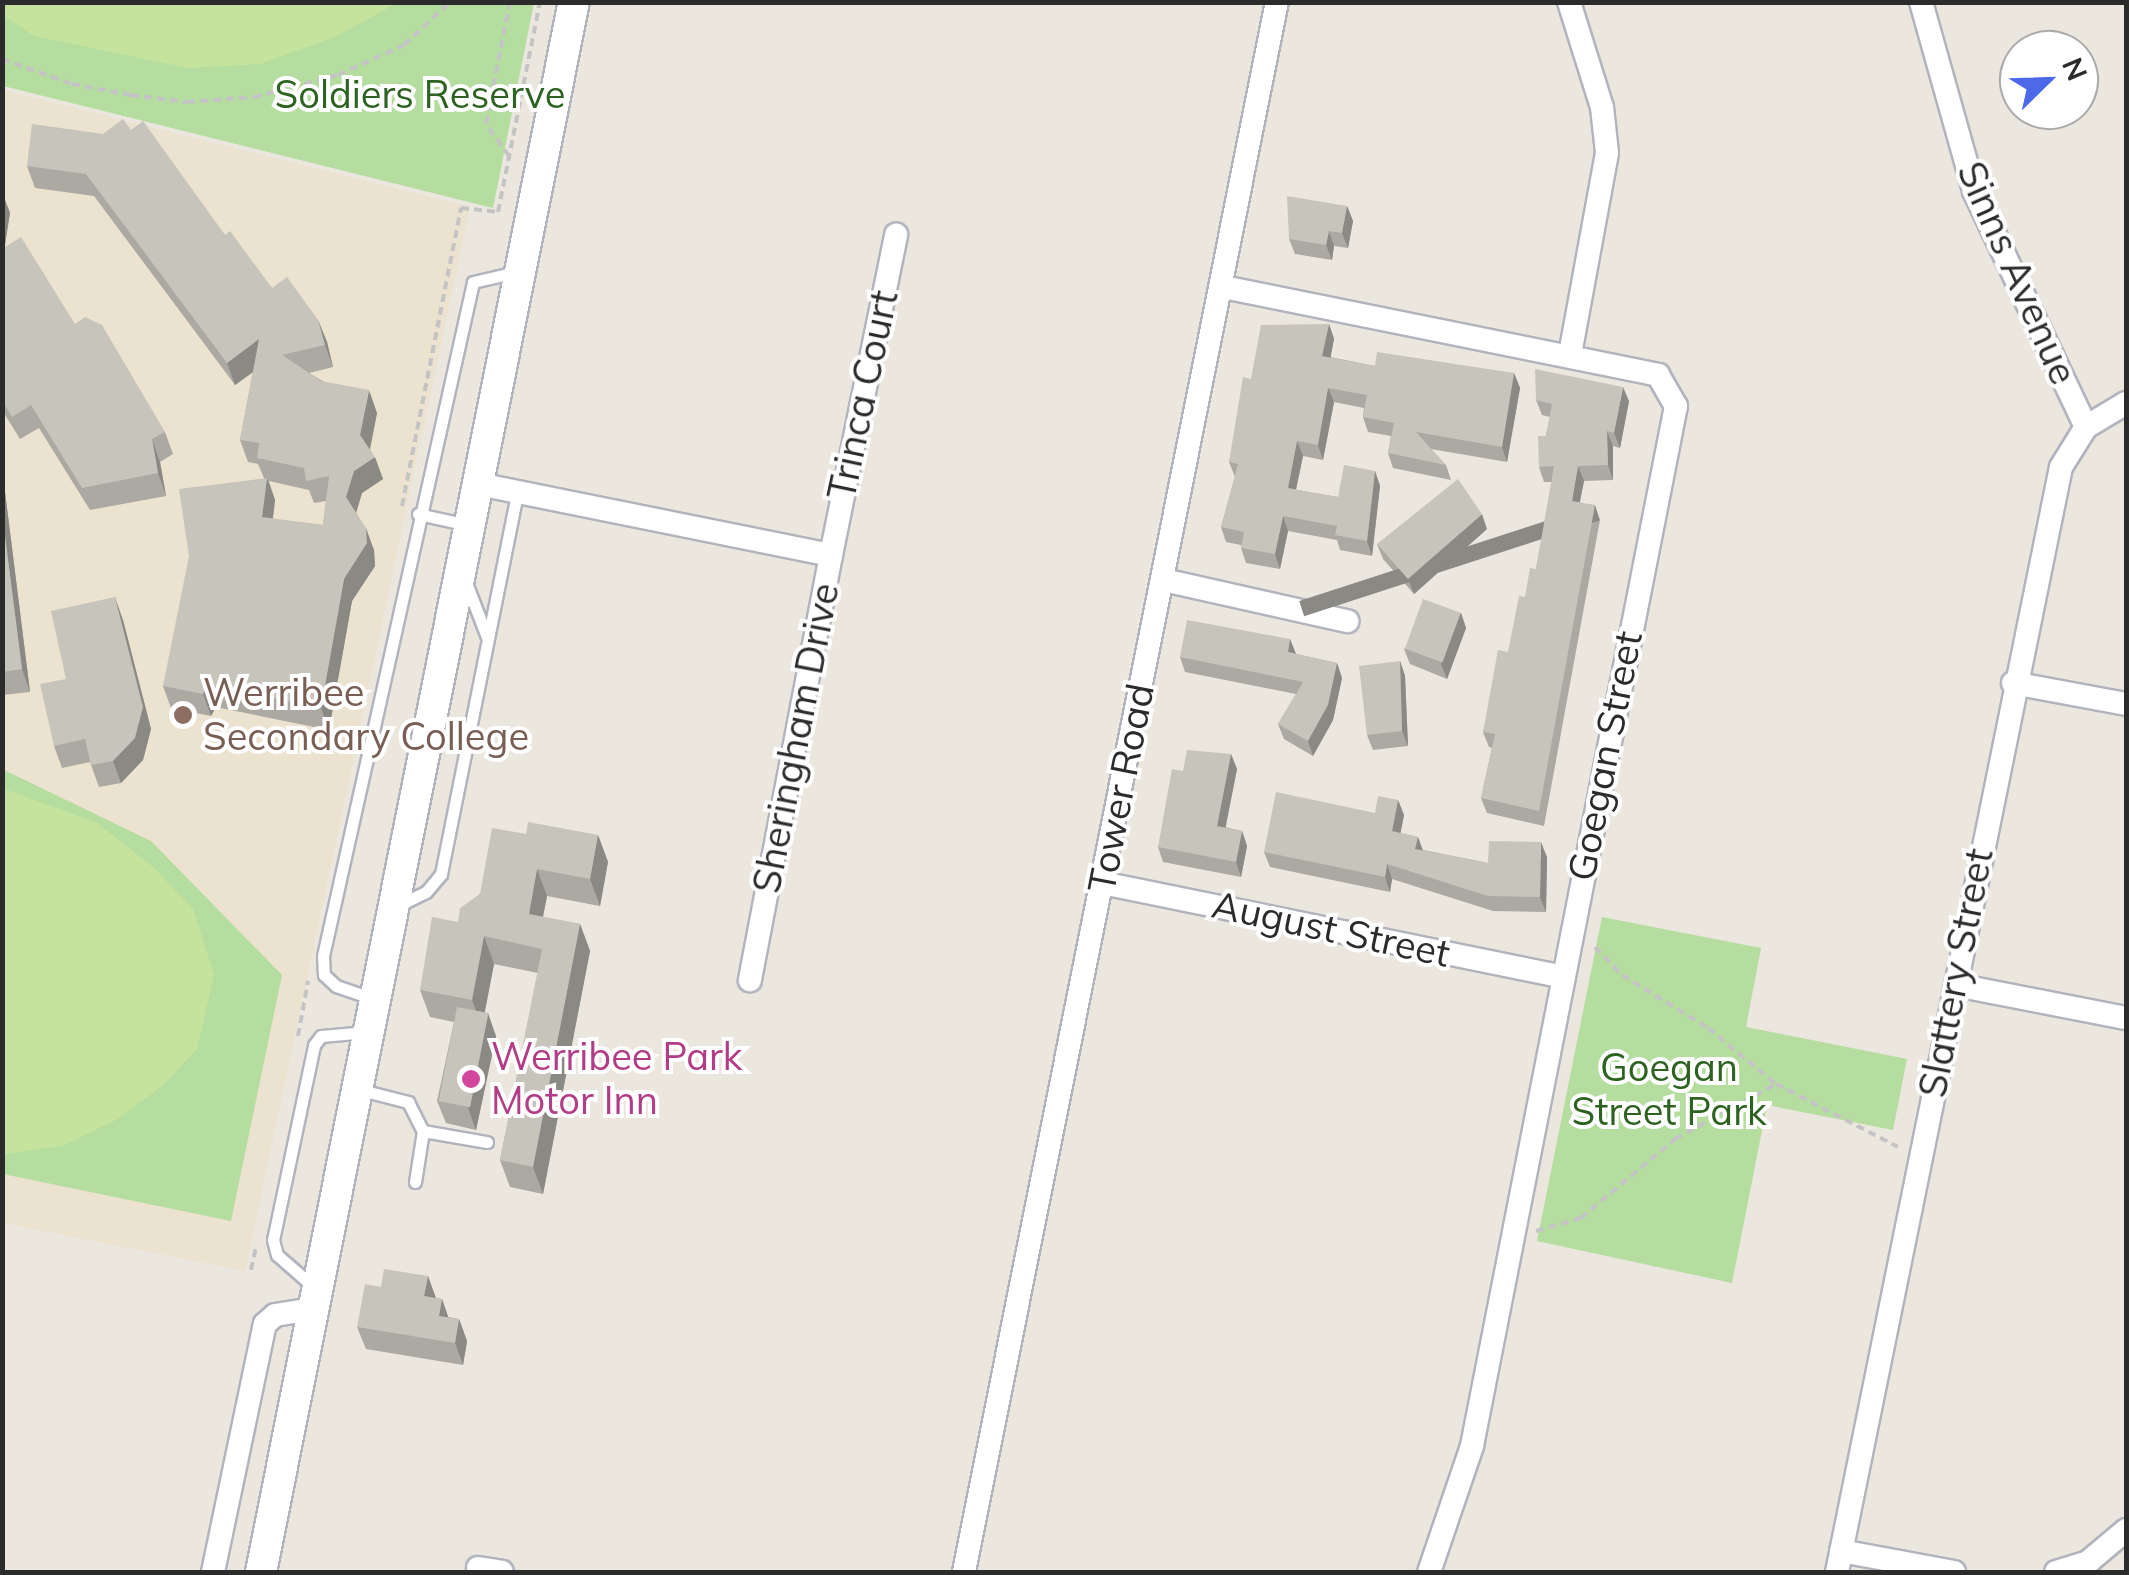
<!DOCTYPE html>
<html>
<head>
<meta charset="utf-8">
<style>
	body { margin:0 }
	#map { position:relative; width:2129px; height:1575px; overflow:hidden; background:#ebe6de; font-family:Mulish,sans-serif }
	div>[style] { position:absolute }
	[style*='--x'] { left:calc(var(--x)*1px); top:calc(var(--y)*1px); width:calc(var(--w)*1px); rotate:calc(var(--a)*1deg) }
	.education>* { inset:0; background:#ebe2cf }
	.green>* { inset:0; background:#b4dd9f }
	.pitch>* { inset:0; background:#c5e39c }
	.path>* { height:4px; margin-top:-2px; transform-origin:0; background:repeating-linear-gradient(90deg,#c4c4c4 0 8px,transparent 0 13px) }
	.roads { filter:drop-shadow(2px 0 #b1b4bd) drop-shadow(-2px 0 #b1b4bd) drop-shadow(0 2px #b1b4bd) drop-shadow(0 -2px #b1b4bd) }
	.lane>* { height:11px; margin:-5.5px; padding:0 5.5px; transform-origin:5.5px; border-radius:5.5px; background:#fff }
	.street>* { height:22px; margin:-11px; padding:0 11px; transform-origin:11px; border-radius:11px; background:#fff }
	.secondary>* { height:30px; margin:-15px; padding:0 15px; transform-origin:15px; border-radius:15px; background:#fff }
	.wall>* { inset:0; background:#aba9a2 }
	.shaded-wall>* { inset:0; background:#8b8984; transform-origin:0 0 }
	.building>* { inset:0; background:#c7c4bc; transform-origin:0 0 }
	.dots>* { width:28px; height:28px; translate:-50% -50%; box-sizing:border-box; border:5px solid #fff; border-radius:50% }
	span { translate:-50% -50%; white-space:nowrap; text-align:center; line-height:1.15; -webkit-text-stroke:8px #fff; paint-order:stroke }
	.park-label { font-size:38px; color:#2e6221 }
	.street-label { font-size:38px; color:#2b2b2b }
	.education-label { font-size:38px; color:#785e54 }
	.left { translate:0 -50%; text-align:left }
	.hotel-label { font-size:38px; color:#b23c85 }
	.frame { position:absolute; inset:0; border:5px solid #2b2b2b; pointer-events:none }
	.north { position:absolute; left:1999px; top:30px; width:100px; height:100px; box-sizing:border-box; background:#fff; border:2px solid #aaa; border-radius:50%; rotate:67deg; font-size:28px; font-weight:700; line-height:40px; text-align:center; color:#2b2b2b }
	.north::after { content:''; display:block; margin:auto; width:35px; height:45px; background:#4d69ea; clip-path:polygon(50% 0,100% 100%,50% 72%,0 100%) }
</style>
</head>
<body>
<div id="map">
	<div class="education">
		<div style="clip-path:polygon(3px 90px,470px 207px,245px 1271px,3px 1223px)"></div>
	</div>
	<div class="green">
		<div style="clip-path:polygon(3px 3px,534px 3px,493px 208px,3px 86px)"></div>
		<div style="clip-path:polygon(2px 769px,151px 841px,282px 975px,231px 1221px,3px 1174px)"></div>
		<div style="clip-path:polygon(1602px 917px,1761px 948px,1746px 1027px,1907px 1059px,1893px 1130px,1767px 1105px,1732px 1283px,1537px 1241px)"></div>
	</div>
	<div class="pitch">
		<div style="clip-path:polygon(3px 2px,397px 2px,397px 3px,335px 37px,260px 64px,188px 68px,34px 36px,3px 15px)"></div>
		<div style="clip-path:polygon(2px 788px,97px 823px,153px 867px,193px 909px,214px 975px,197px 1049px,161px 1087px,116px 1120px,62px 1146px,3px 1154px)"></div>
	</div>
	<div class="path">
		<div style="--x:2;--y:59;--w:74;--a:19.7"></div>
		<div style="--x:72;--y:84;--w:60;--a:10.6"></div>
		<div style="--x:131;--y:95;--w:56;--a:7.1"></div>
		<div style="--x:187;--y:102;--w:67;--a:-4.3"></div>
		<div style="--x:254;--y:97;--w:87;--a:-14.7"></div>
		<div style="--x:338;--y:75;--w:72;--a:-24.4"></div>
		<div style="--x:404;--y:45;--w:63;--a:-43.1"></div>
		<div style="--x:509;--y:156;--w:39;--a:-126"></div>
		<div style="--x:486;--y:124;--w:124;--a:-78.9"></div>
		<div style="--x:402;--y:506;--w:304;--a:-78.8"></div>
		<div style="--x:461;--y:208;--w:37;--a:6"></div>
		<div style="--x:498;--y:212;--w:214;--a:-78.7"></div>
		<div style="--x:1595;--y:947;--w:39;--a:46"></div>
		<div style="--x:1622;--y:975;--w:101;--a:31.6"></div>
		<div style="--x:1708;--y:1028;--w:88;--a:39.5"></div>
		<div style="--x:1776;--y:1084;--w:137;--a:27.3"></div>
		<div style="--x:298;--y:1036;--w:56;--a:-79.7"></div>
		<div style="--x:1536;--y:1231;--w:47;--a:-16.1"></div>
		<div style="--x:1581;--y:1218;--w:123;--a:-40"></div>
		<div style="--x:1675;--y:1139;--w:115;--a:-28.6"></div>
		<div style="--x:251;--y:1270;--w:25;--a:-78"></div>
	</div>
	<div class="roads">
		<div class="lane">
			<div style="--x:418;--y:514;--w:51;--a:12.4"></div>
			<div style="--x:465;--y:580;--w:61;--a:68.9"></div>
			<div style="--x:397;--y:906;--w:32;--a:-26"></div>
			<div style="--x:426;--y:892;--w:23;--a:-50"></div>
			<div style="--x:441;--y:874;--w:389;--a:-78.7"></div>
			<div style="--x:371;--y:998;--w:37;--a:-161"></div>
			<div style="--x:336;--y:986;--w:16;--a:-137"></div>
			<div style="--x:324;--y:975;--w:19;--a:-93"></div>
			<div style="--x:323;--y:956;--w:690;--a:-77.45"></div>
			<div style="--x:473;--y:282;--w:44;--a:-13.1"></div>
			<div style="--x:361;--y:1090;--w:49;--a:14.3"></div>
			<div style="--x:408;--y:1102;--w:33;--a:63"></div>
			<div style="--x:423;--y:1131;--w:65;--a:9.8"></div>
			<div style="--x:415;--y:1182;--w:52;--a:-81.1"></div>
			<div style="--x:315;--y:1288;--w:50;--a:-139"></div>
			<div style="--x:277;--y:1255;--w:16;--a:-105"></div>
			<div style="--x:273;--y:1240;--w:199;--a:-78.1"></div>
			<div style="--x:314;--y:1045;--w:11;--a:-52"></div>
			<div style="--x:321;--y:1036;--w:46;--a:-5"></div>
		</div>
		<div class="street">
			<div style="--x:1569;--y:2;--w:110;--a:72.6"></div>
			<div style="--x:1602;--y:107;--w:46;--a:83.8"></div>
			<div style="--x:1607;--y:153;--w:205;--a:100.4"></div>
			<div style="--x:1921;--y:2;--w:196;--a:74.3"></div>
			<div style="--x:1974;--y:191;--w:261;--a:64.6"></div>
			<div style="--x:1223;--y:287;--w:444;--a:11.4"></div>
			<div style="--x:1658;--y:375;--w:36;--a:60"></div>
			<div style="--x:1676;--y:406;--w:1060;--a:101.1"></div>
			<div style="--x:1472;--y:1446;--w:133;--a:108.8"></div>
			<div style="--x:478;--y:484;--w:360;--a:11.4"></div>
			<div style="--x:831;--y:555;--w:433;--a:100.8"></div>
			<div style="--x:831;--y:555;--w:327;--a:-78.5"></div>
			<div style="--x:1163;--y:580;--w:189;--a:12.6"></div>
			<div style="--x:2013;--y:683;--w:115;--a:10.5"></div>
			<div style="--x:1102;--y:883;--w:468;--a:11.5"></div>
			<div style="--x:1956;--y:985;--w:173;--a:11"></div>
			<div style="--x:1841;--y:1551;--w:115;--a:10.5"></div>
			<div style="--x:478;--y:1568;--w:24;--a:9"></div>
			<div style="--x:213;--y:1572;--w:253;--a:-78.2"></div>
			<div style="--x:265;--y:1324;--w:13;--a:-42"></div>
			<div style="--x:275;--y:1315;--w:39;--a:-9"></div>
			<div style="--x:964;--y:1572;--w:1601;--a:-78.73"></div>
			<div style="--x:1837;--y:1572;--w:1127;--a:-78.54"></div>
			<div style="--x:2061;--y:467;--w:47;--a:-58"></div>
			<div style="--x:2086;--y:427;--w:47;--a:-31"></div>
			<div style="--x:2056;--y:1572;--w:34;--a:-17"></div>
			<div style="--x:2088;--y:1562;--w:50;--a:-40.1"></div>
		</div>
		<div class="secondary">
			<div style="--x:261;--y:1572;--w:1601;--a:-78.73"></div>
		</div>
	</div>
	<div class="wall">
		<div style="clip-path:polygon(evenodd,131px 130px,272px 288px,318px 320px,327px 342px,333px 367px,309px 373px,377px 413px,370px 450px,383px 479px,362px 493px,356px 512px,374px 550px,375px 566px,352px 601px,329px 730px,216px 707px,211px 716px,171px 708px,163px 686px,264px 478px,258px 464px,248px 462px,240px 440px,253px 372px,235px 385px,94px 196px,35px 188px,27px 166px,103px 134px,131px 130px,269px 481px,309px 490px,314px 503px,326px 501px,323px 525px,273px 519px,275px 500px,269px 481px)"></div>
		<div style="clip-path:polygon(2px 192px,10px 213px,4px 247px,75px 324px,165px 432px,173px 454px,160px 462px,166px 496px,90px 510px,39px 428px,20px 439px,2px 410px)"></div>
		<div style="clip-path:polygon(1347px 206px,1353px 221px,1348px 248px,1334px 246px,1332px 260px,1295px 254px,1289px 239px)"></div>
		<div style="clip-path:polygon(1329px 324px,1334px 339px,1330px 357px,1375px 366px,1514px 373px,1520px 388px,1507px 462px,1431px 449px,1446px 465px,1451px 480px,1393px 468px,1388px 453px,1391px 436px,1368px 432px,1363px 417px,1364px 408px,1334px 402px,1323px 460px,1303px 456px,1296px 490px,1338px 497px,1375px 471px,1380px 486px,1372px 556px,1340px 550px,1337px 540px,1288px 531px,1280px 569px,1246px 563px,1241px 548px,1241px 545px,1226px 542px,1221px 527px,1235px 477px,1229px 462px,1251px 379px)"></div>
		<div style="clip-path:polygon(1536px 400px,1629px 401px,1620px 448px,1613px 446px,1613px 480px,1584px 481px,1580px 502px,1600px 520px,1544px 826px,1487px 813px,1481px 798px,1492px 748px,1489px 747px,1483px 732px,1525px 597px,1536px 569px,1552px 482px,1544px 482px,1539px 467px,1550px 417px,1542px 415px)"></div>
		<div style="clip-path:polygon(2px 468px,30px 692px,2px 695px)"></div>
		<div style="clip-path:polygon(1487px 529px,1414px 594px,1383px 559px,1377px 544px)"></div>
		<div style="clip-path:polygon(1461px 613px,1466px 628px,1447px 679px,1410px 664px,1404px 649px)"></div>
		<div style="clip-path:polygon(123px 620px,151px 729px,143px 760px,121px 783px,99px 787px,90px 762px,62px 768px,54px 746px,66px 679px)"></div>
		<div style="clip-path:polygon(1290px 639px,1296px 654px,1337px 663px,1342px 678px,1333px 720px,1313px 756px,1284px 739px,1278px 724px,1296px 694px,1185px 672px,1180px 657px)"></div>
		<div style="clip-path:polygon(1400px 661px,1405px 676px,1408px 746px,1373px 750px,1367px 735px)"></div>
		<div style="clip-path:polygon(1231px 754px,1237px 769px,1225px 827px,1242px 831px,1247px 846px,1241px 877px,1163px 862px,1158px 847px,1183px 771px)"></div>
		<div style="clip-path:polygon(1398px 800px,1404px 815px,1400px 833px,1418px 837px,1423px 850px,1488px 863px,1547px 857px,1546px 912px,1493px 911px,1392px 879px,1390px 892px,1270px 867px,1264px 852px,1375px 813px)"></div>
		<div style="clip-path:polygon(526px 834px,598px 835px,608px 862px,600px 906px,547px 896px,543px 917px,580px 924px,590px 951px,543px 1194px,510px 1187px,500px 1160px,538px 973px,494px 964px,484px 1013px,496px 1036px,476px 1130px,446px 1123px,437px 1101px,454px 1022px,430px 1017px,420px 990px,458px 922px)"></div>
		<div style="clip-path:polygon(428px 1276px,436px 1298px,442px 1299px,448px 1317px,459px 1319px,467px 1341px,463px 1365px,366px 1349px,357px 1327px,381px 1287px)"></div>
	</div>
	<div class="shaded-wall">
		<div style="clip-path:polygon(2px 192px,10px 213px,4px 252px,2px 249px)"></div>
		<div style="clip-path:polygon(1347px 206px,1353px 221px,1348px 248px,1342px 233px)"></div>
		<div style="clip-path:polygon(1329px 231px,1334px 246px,1332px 260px,1326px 245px)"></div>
		<div style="clip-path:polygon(318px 320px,327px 342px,333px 367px,325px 345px)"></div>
		<div style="clip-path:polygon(1329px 324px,1334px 339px,1328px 371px,1322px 356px)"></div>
		<div style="clip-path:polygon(259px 339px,267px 362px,235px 385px,227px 363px)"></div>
		<div style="clip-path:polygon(1514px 373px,1520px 388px,1507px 462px,1502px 447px)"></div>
		<div style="clip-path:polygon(1623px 387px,1629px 401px,1620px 448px,1614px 433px)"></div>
		<div style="clip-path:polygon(1328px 388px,1334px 402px,1323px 460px,1318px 445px)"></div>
		<div style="clip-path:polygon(369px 390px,377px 413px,368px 458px,360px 435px)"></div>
		<div style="clip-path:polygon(1607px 431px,1613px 446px,1613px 480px,1608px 465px)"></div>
		<div style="clip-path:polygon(152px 439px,160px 462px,166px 496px,158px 473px)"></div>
		<div style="clip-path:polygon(1297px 441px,1303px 456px,1293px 503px,1288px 488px)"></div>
		<div style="clip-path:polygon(375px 457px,383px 479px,362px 493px,354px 520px,346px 497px,354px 471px)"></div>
		<div style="clip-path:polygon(1578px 466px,1584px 481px,1577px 515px,1572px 501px)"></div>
		<div style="clip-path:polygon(2px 468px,30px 692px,22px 669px,2px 513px)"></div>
		<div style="clip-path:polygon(1375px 471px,1380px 486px,1372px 556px,1367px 541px)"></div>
		<div style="clip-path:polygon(267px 478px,275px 500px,270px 539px,262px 517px)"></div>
		<div style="left:1595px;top:505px;width:16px;height:311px;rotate:72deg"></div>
		<div style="clip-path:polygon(1482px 514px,1487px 529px,1414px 594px,1408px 579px)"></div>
		<div style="clip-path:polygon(1283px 516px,1288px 531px,1280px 569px,1275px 554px)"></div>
		<div style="clip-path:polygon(366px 528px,374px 550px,375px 566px,352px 601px,329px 730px,321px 708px,344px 579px)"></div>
		<div style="clip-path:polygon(115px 597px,123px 620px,151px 729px,143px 760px,121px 783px,113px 761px)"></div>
		<div style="clip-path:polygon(1461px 613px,1466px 628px,1447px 679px,1441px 664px)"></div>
		<div style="clip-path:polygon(1290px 639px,1296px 654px,1288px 652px)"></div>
		<div style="clip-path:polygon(1400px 661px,1405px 676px,1408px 746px,1402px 731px)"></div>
		<div style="clip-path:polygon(1337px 663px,1342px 678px,1333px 720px,1313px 756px,1308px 741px)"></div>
		<div style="clip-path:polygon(208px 685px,216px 707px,211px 716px,203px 694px)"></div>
		<div style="clip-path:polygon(1231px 754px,1237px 769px,1223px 841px,1217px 826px)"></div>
		<div style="clip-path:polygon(1398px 800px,1404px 815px,1398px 846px,1392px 831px)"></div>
		<div style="clip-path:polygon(1242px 831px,1247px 846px,1241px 877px,1236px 862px)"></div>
		<div style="clip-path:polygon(598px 835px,608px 862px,600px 906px,590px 879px)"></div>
		<div style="clip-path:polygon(1418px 837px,1423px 852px,1415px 849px)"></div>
		<div style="clip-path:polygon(1541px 842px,1547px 857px,1546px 912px,1540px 897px)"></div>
		<div style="clip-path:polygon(1387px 864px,1392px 879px,1390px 892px,1385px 877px)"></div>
		<div style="clip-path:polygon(537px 869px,547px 896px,538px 941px,529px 914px)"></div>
		<div style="clip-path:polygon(580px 924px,590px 951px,543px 1194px,533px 1167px)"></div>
		<div style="clip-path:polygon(484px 936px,494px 964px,482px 1027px,472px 1000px)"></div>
		<div style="clip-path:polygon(488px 1013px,496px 1036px,476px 1130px,468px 1108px)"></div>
		<div style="clip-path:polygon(428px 1276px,436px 1299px,424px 1296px)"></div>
		<div style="clip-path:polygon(442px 1299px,450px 1322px,439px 1316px)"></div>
		<div style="clip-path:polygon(459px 1319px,467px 1341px,463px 1365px,455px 1343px)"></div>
	</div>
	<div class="building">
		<div style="clip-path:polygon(123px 119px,131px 130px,143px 121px,225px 235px,230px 231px,272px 288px,287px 277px,318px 320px,325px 345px,282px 355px,321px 381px,369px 390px,360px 435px,375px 457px,354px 471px,346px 497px,366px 528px,367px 543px,344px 579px,321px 708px,208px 685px,203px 694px,163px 686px,189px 556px,179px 489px,267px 478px,262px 517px,323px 525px,329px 476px,306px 481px,304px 468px,257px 458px,259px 443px,240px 440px,259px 339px,227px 363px,86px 174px,27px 166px,32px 124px,103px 134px)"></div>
		<div style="clip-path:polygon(1287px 196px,1347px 206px,1342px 233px,1329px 231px,1326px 245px,1289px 239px)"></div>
		<div style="clip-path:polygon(21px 237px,75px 324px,85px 317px,102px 325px,165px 432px,152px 439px,158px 473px,82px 488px,31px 405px,12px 417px,2px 401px,2px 249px)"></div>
		<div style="clip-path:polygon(1329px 324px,1322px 356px,1375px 366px,1377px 352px,1514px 373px,1502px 447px,1416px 432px,1446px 465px,1388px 453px,1394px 423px,1363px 417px,1367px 395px,1328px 388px,1318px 445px,1297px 441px,1288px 488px,1338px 497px,1344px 465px,1375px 471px,1367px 541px,1335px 535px,1337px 526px,1283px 516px,1275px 554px,1241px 548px,1244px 532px,1221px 527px,1238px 464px,1229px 462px,1241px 389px,1243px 377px,1251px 379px,1261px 325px)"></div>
		<div style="clip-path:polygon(1535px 369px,1623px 387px,1614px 433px,1607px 431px,1608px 465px,1578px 466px,1572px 501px,1595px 505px,1539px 811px,1481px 798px,1495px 734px,1483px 732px,1498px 650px,1508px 652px,1519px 596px,1525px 597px,1530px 568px,1536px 569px,1554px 466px,1539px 467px,1538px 436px,1546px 436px,1552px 404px,1536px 400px)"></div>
		<div style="clip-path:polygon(1458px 479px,1482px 514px,1408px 579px,1377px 544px)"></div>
		<div style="clip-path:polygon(2px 513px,22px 669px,2px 672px)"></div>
		<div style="clip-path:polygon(115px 597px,143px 707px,135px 738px,113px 761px,91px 765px,85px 739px,54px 746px,40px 684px,66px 679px,51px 611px)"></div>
		<div style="left:1423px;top:599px;width:40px;height:53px;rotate:20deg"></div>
		<div style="clip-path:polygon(1187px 620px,1290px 639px,1288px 652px,1337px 663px,1328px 705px,1308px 741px,1278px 724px,1303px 682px,1180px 657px)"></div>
		<div style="clip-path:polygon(1400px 661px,1402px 731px,1367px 735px,1359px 666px)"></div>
		<div style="clip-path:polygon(1187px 750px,1231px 754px,1217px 826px,1242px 831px,1236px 862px,1158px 847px,1172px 769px,1183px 771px)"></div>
		<div style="clip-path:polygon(1276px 792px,1375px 813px,1378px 796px,1398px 800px,1392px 831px,1418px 837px,1415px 849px,1488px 863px,1489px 841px,1541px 842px,1540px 897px,1488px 896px,1387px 864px,1385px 877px,1264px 852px)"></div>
		<div style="clip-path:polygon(528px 822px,598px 835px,590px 879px,537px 869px,529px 914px,580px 924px,533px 1167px,500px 1160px,542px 949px,484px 936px,472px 1000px,420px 990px,432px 917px,458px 922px,460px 908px,480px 894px,492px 828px,526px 834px)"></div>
		<div style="left:457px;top:1007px;width:32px;height:96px;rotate:11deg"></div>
		<div style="clip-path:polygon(384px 1269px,428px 1276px,424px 1296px,442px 1299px,439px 1316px,459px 1319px,455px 1343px,357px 1327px,365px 1284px,381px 1287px)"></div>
	</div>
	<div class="dots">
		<div style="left:183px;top:715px;background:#8d6e63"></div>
		<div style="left:471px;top:1079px;background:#d1479c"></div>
	</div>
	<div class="park-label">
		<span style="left:420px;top:95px">Soldiers Reserve</span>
		<span style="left:1669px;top:1090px">Goegan<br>Street Park</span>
	</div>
	<div class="street-label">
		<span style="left:2017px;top:273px;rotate:66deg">Sinns Avenue</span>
		<span style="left:863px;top:395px;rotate:-78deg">Trinca Court</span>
		<span style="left:796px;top:738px;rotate:-79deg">Sheringham Drive</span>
		<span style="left:1605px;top:756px;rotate:-79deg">Goegan Street</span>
		<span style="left:1121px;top:788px;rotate:-79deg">Tower Road</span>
		<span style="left:1331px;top:929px;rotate:12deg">August Street</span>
		<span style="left:1956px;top:973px;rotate:-79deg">Slattery Street</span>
	</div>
	<div class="education-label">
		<span class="left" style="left:203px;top:715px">Werribee<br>Secondary College</span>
	</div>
	<div class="hotel-label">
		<span class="left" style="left:491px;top:1079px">Werribee Park<br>Motor Inn</span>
	</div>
	<div class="frame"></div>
	<div class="north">N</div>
</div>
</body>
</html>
